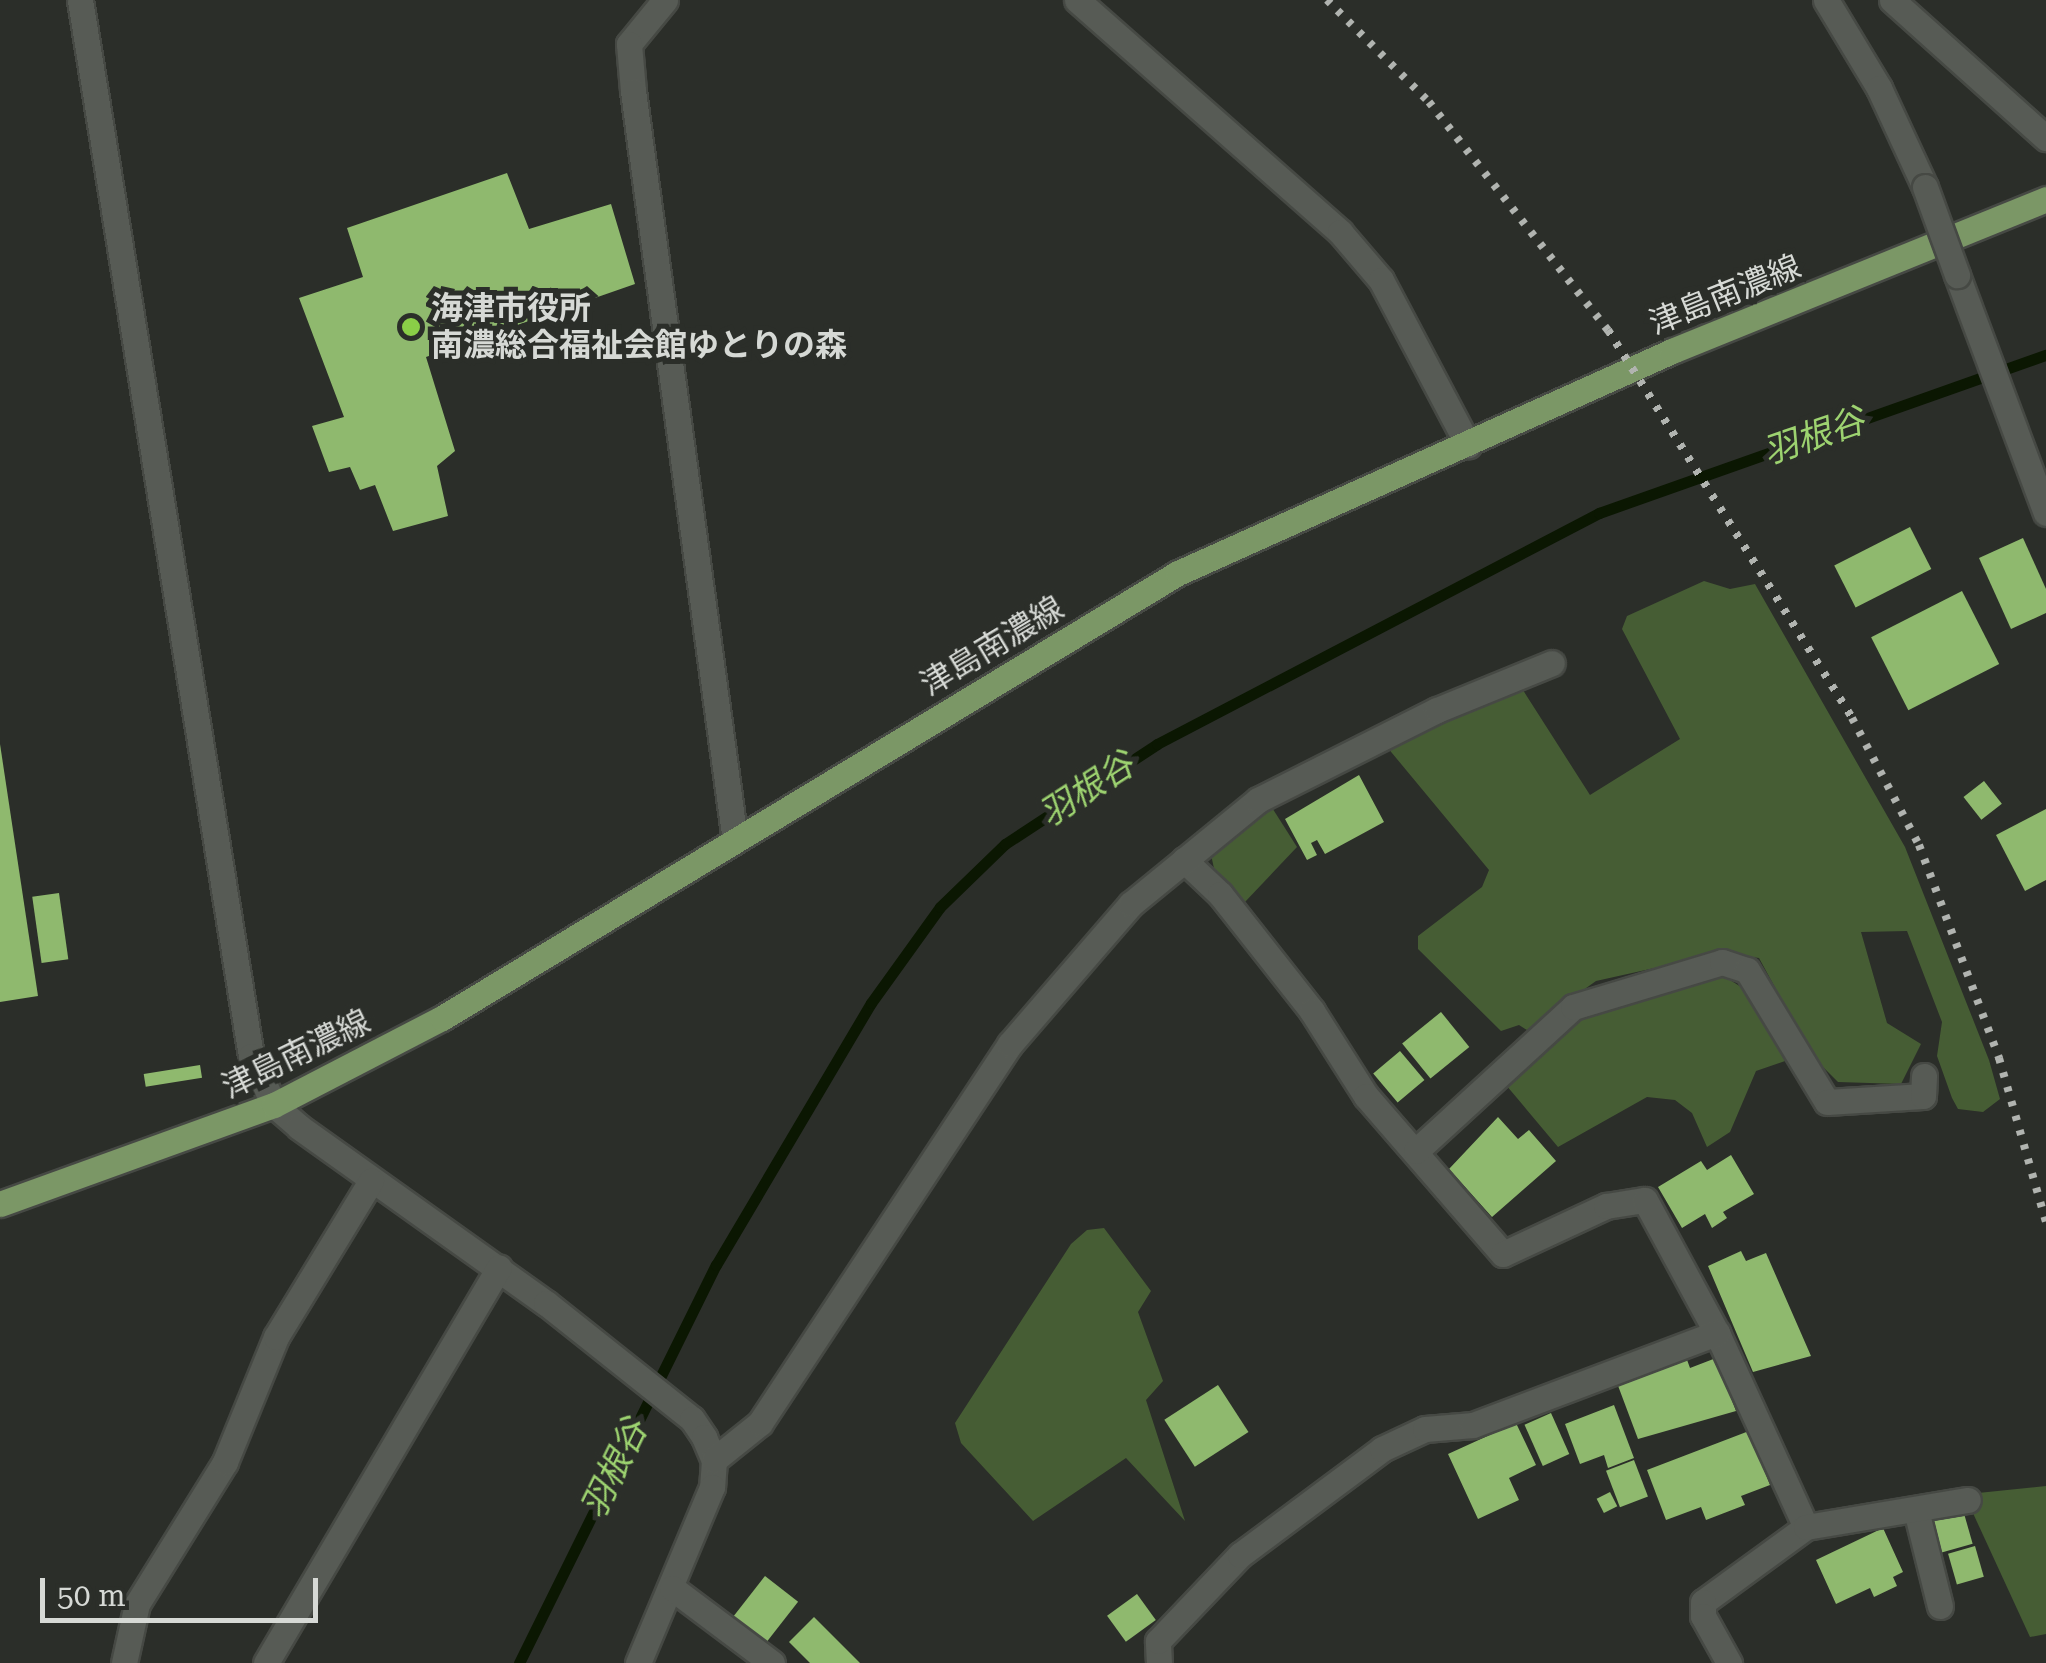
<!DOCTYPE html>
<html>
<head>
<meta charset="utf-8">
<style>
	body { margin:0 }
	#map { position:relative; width:2046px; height:1663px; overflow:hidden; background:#2b2e29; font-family:"Roboto Serif","Noto Sans JP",serif }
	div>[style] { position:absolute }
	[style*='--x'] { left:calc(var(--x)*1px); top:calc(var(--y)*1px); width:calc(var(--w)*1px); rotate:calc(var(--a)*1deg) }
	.green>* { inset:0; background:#465d34 }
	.stream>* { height:11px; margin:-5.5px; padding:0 5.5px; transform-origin:5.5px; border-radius:5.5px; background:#0b1702 }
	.building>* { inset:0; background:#8fb96e; transform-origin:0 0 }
	.roads { filter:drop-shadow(2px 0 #464944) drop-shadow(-2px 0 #464944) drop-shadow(0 2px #464944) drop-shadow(0 -2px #464944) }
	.minor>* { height:25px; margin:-12.5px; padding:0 12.5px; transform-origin:12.5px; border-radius:12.5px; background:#575b55 }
	.major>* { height:25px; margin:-12.5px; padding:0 12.5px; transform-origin:12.5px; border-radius:12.5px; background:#7b9766 }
	.rail>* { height:8px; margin-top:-4px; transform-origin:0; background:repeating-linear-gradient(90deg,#b1b4b0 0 5px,transparent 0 15px) }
	.bridges { filter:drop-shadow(2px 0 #464944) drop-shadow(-2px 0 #464944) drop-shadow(0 2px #464944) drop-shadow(0 -2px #464944) }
	.minor-bridge>* { height:25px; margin:-12.5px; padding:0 12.5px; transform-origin:12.5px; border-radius:12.5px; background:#575b55 }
	.dots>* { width:28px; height:28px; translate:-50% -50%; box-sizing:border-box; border:5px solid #2b2e29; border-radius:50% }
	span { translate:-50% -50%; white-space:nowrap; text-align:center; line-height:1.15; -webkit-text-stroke:10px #2b2e29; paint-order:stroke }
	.street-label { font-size:32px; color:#d6d9d5 }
	.poi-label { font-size:32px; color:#d6d9d5; font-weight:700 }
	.left { translate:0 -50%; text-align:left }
	.water-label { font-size:35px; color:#9dd370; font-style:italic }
	.scale { position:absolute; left:40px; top:1578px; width:278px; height:45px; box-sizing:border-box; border:5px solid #d6d9d5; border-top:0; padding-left:12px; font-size:30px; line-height:35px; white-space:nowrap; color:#d6d9d5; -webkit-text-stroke:8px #2b2e29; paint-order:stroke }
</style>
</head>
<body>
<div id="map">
	<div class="green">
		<div style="clip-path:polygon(1704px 581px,1730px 589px,1755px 584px,1905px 847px,1989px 1060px,2000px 1099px,1983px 1112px,1958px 1109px,1952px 1098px,1937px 1056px,1942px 1022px,1907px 931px,1861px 932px,1887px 1023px,1921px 1044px,1901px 1084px,1838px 1082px,1813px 1057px,1759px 958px,1722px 953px,1596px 981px,1527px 1030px,1519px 1025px,1501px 1031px,1418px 949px,1418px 936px,1482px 887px,1489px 870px,1387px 747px,1521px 687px,1590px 795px,1680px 739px,1622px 629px,1627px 616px)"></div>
		<div style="clip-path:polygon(1269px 803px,1297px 847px,1244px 903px,1215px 873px,1210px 850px)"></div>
		<div style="clip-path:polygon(1717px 972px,1746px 990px,1785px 1061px,1756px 1071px,1730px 1132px,1707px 1147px,1692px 1113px,1675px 1100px,1647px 1097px,1558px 1147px,1506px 1085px,1581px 1018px)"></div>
		<div style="clip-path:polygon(1104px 1228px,1151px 1291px,1138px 1312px,1163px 1381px,1146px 1400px,1185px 1521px,1126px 1458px,1033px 1521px,961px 1443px,955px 1423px,1071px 1244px,1087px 1230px)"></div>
		<div style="clip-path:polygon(2046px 1486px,2046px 1634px,2030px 1637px,1972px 1511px,1978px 1493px)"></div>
	</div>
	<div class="stream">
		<div style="--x:519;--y:1663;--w:444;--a:-63.7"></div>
		<div style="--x:716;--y:1265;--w:304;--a:-59.4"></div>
		<div style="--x:871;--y:1003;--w:118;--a:-54.3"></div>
		<div style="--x:940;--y:907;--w:91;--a:-44.1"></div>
		<div style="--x:1005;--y:844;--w:182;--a:-33.3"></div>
		<div style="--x:1157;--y:744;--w:499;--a:-27.6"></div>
		<div style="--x:1599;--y:513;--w:474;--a:-19.5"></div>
	</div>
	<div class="building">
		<div style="clip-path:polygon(507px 173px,529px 229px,611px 204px,635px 284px,426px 357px,455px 451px,437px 466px,448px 516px,393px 531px,375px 485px,360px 490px,350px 467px,329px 472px,312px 426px,344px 417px,299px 298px,363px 277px,347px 228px)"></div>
		<div style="left:1910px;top:527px;width:47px;height:85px;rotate:63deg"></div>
		<div style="clip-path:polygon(2023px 538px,2046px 589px,2046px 613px,2011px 629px,1979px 558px)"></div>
		<div style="left:1962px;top:591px;width:82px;height:102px;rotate:63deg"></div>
		<div style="clip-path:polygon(0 744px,38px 996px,0 1002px)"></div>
		<div style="clip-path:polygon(1359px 775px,1384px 822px,1325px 854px,1317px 840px,1311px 843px,1317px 855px,1307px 860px,1285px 819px)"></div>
		<div style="left:1984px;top:781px;width:29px;height:26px;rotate:52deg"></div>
		<div style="clip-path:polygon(2046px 809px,2046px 880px,2025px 891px,1996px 835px)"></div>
		<div style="left:59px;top:893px;width:67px;height:27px;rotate:82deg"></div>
		<div style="left:1441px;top:1012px;width:45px;height:50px;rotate:51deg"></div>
		<div style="left:1400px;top:1051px;width:38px;height:35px;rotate:50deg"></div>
		<div style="left:200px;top:1065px;width:13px;height:57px;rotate:81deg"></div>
		<div style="clip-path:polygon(1498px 1117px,1518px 1139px,1529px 1130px,1556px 1161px,1492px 1217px,1449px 1169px)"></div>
		<div style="clip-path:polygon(1731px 1155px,1754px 1194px,1723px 1212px,1727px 1218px,1712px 1228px,1705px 1214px,1682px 1228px,1658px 1187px,1701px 1161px,1707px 1170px)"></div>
		<div style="clip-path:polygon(1741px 1251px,1746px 1261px,1766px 1253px,1811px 1356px,1753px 1372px,1708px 1266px)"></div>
		<div style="clip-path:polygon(1686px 1357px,1690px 1368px,1716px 1358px,1736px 1411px,1638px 1439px,1617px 1383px)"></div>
		<div style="left:1218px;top:1385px;width:56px;height:64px;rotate:57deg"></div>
		<div style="clip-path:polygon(1614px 1405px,1634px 1458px,1608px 1468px,1604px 1455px,1580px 1464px,1565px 1424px)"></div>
		<div style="left:1551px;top:1413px;width:45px;height:29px;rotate:66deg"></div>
		<div style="clip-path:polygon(1516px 1423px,1536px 1465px,1509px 1478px,1519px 1500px,1478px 1519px,1448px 1454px)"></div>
		<div style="clip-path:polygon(1749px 1431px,1770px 1485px,1741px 1496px,1745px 1505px,1706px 1520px,1701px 1507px,1666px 1520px,1647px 1470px)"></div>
		<div style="left:1634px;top:1460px;width:39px;height:30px;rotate:69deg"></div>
		<div style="left:1610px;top:1492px;width:16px;height:15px;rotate:63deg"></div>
		<div style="left:1963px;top:1510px;width:35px;height:35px;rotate:74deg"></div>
		<div style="clip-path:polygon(1883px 1528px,1903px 1572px,1893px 1577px,1897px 1586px,1874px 1597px,1870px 1588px,1836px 1604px,1816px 1560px)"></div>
		<div style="left:1975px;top:1546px;width:32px;height:28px;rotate:74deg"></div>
		<div style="left:765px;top:1576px;width:42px;height:53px;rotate:38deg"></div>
		<div style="left:1137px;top:1594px;width:32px;height:37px;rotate:54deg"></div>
		<div style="clip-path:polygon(814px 1617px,860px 1663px,810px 1663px,789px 1642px)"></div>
	</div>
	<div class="roads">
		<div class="minor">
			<div style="--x:80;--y:0;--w:1070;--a:80.8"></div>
			<div style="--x:251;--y:1056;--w:54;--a:64.9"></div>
			<div style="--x:274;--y:1105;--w:33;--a:41"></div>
			<div style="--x:299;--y:1127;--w:303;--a:35.5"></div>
			<div style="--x:546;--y:1303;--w:186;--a:38.5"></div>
			<div style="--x:692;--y:1419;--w:22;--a:56"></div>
			<div style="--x:704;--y:1437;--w:25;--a:67"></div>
			<div style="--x:714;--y:1460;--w:27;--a:94"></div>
			<div style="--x:712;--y:1487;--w:191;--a:112.8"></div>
			<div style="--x:665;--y:0;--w:57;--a:129.3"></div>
			<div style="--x:629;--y:44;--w:47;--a:85.1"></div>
			<div style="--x:633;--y:91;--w:756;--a:82.25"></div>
			<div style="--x:1077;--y:0;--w:351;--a:41.4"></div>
			<div style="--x:1340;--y:232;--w:63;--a:49.5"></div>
			<div style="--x:1381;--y:280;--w:187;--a:62.2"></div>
			<div style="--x:1826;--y:0;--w:103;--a:58.9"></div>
			<div style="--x:1879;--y:88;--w:109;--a:65.1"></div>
			<div style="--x:1892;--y:0;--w:207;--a:41.9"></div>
			<div style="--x:1957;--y:275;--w:254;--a:69.5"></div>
			<div style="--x:1184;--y:860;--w:50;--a:43.4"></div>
			<div style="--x:1220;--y:894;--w:149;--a:51.8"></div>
			<div style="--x:1312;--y:1011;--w:101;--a:57.6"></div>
			<div style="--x:1366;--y:1096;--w:209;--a:49.1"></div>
			<div style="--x:1503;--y:1254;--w:114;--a:-25"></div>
			<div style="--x:1606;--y:1206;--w:39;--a:-9"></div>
			<div style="--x:1645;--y:1200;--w:151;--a:61.6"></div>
			<div style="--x:1717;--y:1333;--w:213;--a:65.4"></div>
			<div style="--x:1806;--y:1527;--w:127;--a:143.9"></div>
			<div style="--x:1703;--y:1602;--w:14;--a:90"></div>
			<div style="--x:1703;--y:1616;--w:54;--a:61"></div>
			<div style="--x:1416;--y:1151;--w:213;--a:-42.5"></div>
			<div style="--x:1573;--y:1007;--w:156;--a:-16.8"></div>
			<div style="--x:1722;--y:962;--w:26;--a:18"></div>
			<div style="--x:1747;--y:970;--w:154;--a:58.8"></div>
			<div style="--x:1827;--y:1102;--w:96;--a:-3.6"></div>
			<div style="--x:1923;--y:1096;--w:20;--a:-87"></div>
			<div style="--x:714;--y:1460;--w:59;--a:-38.8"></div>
			<div style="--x:760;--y:1423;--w:454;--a:-56.6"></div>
			<div style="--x:1010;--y:1044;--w:185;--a:-49.2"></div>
			<div style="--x:1131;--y:904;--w:164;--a:-39.3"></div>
			<div style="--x:1258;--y:800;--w:200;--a:-26.7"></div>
			<div style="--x:1437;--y:710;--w:124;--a:-22.2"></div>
			<div style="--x:1916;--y:1510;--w:99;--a:76"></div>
			<div style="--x:1806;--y:1527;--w:164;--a:-9.5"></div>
			<div style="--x:672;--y:1588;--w:125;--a:36.9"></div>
			<div style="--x:124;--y:1663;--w:60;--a:-77.6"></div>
			<div style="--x:137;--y:1604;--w:167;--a:-58.2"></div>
			<div style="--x:225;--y:1462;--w:135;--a:-67.8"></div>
			<div style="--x:276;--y:1337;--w:183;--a:-58.7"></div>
			<div style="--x:266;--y:1663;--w:459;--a:-59.5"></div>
			<div style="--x:1159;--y:1663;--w:22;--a:-93"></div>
			<div style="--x:1158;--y:1641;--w:119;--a:-46.4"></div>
			<div style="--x:1240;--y:1555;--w:177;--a:-36.7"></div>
			<div style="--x:1382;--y:1449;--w:47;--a:-24.9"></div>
			<div style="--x:1425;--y:1429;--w:48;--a:-4.8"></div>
			<div style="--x:1473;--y:1425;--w:261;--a:-20.7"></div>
		</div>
		<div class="major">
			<div style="--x:0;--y:1204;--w:291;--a:-19.9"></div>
			<div style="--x:274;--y:1105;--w:189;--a:-27.4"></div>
			<div style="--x:442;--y:1018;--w:860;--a:-31.16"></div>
			<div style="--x:1178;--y:573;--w:542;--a:-24.2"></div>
			<div style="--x:1672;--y:351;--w:404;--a:-22.1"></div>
		</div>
	</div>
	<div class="rail">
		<div style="--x:1327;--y:0;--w:144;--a:45"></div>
		<div style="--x:1429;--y:102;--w:290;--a:51.9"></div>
		<div style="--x:1608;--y:330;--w:458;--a:57.8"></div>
		<div style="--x:1852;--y:718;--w:144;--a:62.2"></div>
		<div style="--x:1919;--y:845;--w:228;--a:69.4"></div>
		<div style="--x:1999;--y:1058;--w:171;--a:74"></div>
	</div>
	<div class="bridges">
		<div class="minor-bridge">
			<div style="--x:1925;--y:187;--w:94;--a:70"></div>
		</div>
	</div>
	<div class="dots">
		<div style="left:411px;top:327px;background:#8ace47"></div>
	</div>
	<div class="street-label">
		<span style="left:1725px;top:295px;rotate:-22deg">津島南濃線</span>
		<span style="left:992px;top:646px;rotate:-31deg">津島南濃線</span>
		<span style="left:296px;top:1054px;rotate:-26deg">津島南濃線</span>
	</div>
	<div class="poi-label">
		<span class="left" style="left:431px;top:327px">海津市役所<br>南濃総合福祉会館ゆとりの森</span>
	</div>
	<div class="water-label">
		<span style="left:1814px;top:437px;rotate:-19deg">羽根谷</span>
		<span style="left:1087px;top:790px;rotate:-33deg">羽根谷</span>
		<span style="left:615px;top:1469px;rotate:-64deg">羽根谷</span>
	</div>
	<div class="scale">50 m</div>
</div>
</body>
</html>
